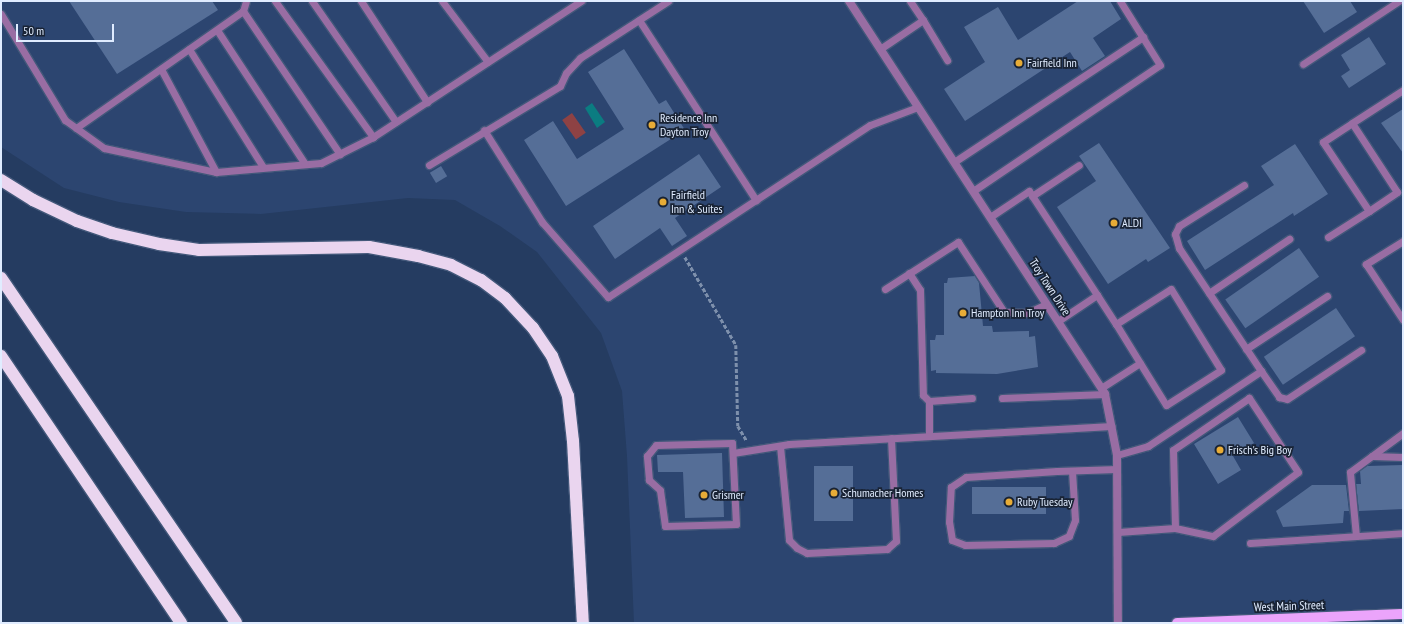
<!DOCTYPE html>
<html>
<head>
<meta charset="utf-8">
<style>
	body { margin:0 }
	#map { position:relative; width:1404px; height:624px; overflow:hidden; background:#253c61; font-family:"PT Sans Narrow",sans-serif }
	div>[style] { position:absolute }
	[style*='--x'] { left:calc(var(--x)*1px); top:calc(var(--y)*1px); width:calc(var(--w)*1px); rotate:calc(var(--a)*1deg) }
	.built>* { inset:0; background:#2c4570 }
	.green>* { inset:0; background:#8e4244; transform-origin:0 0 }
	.water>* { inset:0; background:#0b7c81 }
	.building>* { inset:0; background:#556e97; transform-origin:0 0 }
	.path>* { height:2.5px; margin-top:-1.25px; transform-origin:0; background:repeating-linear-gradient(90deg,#7e90ac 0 4px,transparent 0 6px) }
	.roads { filter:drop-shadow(1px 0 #43587a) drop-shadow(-1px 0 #43587a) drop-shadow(0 1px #43587a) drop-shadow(0 -1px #43587a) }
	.service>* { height:7px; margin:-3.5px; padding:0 3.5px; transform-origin:3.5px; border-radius:3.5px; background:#996da3 }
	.minor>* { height:8px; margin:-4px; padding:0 4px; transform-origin:4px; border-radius:4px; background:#996da3 }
	.primary>* { height:10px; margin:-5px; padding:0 5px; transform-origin:5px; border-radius:5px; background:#eba4fb }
	.motorway>* { height:12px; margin:-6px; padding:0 6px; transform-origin:6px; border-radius:6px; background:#ead5ef }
	.dots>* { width:11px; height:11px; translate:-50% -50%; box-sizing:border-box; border:2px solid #192334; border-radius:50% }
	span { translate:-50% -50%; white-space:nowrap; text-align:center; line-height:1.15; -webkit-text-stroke:3.5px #192334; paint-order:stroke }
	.poi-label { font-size:12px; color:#e0ecff }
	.left { translate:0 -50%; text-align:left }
	.street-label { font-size:12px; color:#e0ecff }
	.frame { position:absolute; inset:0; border:2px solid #e0ecff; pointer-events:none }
	.scale { position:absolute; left:16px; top:24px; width:98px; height:18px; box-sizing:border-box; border:2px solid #e0ecff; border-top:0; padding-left:5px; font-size:12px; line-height:14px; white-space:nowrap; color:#e0ecff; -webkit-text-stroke:3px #192334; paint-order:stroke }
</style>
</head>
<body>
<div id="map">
	<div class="built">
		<div style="clip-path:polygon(1px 1px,1403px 1px,1403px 623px,634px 623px,627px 456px,622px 391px,601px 333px,537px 252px,500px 226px,455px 200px,408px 198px,261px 214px,186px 212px,119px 202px,64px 188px,1px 147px)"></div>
	</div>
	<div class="green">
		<div style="left:572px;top:113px;width:24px;height:12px;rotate:55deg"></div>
	</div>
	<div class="water">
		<div style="clip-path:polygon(592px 103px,605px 122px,597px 128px,585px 108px)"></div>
	</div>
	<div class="building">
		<div style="clip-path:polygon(69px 1px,212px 1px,218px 10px,117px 74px)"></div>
		<div style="clip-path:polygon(1078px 1px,1110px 1px,1121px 19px,1093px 38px,1105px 56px,1082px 71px,1070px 52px,965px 121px,944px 89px,985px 62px,964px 27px,998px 7px,1018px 40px)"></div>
		<div style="clip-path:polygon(1303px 1px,1350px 1px,1357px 12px,1324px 33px)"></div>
		<div style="clip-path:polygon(1369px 37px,1386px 64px,1349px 88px,1341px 76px,1350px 70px,1341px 55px)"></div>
		<div style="clip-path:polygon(624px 49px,659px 104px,666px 100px,685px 130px,566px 206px,524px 140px,553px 121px,577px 159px,624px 129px,588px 72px)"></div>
		<div style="clip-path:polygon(1403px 109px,1403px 153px,1381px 123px)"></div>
		<div style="clip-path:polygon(1099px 143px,1170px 248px,1148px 262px,1146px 259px,1108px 284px,1057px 207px,1096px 181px,1079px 156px)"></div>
		<div style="clip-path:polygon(1295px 144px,1328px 194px,1294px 216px,1293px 213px,1205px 270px,1187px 241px,1274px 185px,1261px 166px)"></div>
		<div style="clip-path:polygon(699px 154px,721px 187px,675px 218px,687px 236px,672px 246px,660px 228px,615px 259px,593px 226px)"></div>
		<div style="left:441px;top:166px;width:12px;height:13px;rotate:59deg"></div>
		<div style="left:1299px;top:248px;width:35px;height:90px;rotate:55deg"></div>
		<div style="clip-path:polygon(975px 276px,979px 283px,983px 326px,992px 326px,993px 332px,1029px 331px,1029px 337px,1035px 336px,1038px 367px,997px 374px,936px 373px,936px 370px,931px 371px,930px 340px,935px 340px,936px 335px,944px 335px,944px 283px,947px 283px,948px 278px)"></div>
		<div style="left:1336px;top:308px;width:34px;height:87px;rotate:56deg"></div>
		<div style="clip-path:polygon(1238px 417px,1254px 443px,1233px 456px,1241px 470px,1218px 484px,1194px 444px)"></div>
		<div style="clip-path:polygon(722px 453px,724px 517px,685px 518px,683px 472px,658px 472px,657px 455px)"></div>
		<div style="clip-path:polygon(1403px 465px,1403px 509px,1359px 511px,1356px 484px,1361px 484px,1360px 471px,1367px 466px)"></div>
		<div style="left:814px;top:466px;width:39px;height:55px"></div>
		<div style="clip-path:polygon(1312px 485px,1346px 485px,1349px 511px,1344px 511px,1343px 523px,1283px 527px,1276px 511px)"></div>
		<div style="left:1046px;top:487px;width:27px;height:74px;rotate:90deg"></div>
	</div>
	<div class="path">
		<div style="--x:685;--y:257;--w:102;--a:59.9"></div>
		<div style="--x:736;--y:345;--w:81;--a:88.6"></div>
		<div style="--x:738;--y:426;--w:17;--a:59"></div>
	</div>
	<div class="roads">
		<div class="service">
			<div style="--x:275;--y:1;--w:168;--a:54.2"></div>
			<div style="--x:312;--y:1;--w:147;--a:55.2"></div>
			<div style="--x:361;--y:1;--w:121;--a:56.8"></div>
			<div style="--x:442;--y:1;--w:76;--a:53"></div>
			<div style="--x:910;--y:1;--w:23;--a:56"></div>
			<div style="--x:243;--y:11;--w:173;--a:55.9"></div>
			<div style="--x:1;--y:14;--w:124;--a:58.9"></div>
			<div style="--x:65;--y:120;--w:48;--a:35.7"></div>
			<div style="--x:104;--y:148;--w:115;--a:12.1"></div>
			<div style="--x:216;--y:172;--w:105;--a:-4.9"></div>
			<div style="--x:321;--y:163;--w:58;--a:-26.6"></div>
			<div style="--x:373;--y:137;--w:249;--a:-33.2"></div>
			<div style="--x:639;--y:20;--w:215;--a:57"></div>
			<div style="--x:217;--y:30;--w:160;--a:56.7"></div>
			<div style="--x:189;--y:49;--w:139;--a:57.9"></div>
			<div style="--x:880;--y:49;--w:52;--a:-34"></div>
			<div style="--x:923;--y:20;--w:47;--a:59"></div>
			<div style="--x:1303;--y:64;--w:115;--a:-33.3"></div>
			<div style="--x:161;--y:69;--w:117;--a:61.9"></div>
			<div style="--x:76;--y:128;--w:204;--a:-35"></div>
			<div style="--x:243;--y:11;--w:10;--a:-73"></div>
			<div style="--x:484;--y:130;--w:109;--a:57.8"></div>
			<div style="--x:542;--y:222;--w:100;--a:48.7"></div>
			<div style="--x:608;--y:297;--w:313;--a:-33.3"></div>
			<div style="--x:870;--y:125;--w:51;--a:-20.6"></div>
			<div style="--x:954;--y:162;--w:227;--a:-33.5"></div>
			<div style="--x:429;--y:165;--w:153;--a:-31.1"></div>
			<div style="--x:560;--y:86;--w:14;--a:-65"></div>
			<div style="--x:566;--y:73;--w:21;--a:-47"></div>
			<div style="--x:580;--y:58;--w:105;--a:-32.9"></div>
			<div style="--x:1244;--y:185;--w:77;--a:147.8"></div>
			<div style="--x:1179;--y:226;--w:9;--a:117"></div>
			<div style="--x:1175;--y:234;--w:15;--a:74"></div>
			<div style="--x:1179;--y:248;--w:148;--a:56.3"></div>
			<div style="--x:973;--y:191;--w:225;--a:-34"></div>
			<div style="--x:1160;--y:65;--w:75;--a:-122"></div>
			<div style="--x:1032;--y:196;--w:56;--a:-33.4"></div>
			<div style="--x:1369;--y:211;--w:34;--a:-34"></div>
			<div style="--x:1397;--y:192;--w:82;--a:-123.1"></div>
			<div style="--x:1352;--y:123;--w:61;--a:-32.9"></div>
			<div style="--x:990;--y:217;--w:47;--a:-33.7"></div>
			<div style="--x:1029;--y:191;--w:124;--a:56.8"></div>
			<div style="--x:1328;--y:237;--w:49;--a:-32.4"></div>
			<div style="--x:1369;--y:211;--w:83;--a:-123.7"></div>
			<div style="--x:1323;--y:142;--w:35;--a:-33"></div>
			<div style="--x:1403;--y:241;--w:44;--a:148.1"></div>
			<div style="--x:1366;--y:264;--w:67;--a:56.5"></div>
			<div style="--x:909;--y:273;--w:20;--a:57"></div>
			<div style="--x:920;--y:290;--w:105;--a:88.4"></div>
			<div style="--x:923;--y:395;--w:8;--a:45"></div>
			<div style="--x:929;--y:401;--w:35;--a:90"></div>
			<div style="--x:885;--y:289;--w:87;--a:-32.8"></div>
			<div style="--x:958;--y:242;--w:84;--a:56.7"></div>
			<div style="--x:1004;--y:312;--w:23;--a:2"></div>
			<div style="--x:1027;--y:313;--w:21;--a:-25"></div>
			<div style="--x:1209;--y:293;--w:97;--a:-34"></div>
			<div style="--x:1058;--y:321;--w:47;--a:-33.7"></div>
			<div style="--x:1097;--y:295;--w:35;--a:57"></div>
			<div style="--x:1116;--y:324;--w:65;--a:-32.5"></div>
			<div style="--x:1171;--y:289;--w:95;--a:58.3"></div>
			<div style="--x:1221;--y:370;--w:65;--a:147.5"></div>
			<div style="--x:1166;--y:405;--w:49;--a:-121.8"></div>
			<div style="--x:1246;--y:349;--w:97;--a:-33.2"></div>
			<div style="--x:1101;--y:388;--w:46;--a:-32.7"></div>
			<div style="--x:1140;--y:363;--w:46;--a:-121.6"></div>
			<div style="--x:1002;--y:398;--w:103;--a:-2.2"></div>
			<div style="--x:929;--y:401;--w:43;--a:-4"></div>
			<div style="--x:732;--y:443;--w:81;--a:87.2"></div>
			<div style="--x:736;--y:524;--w:71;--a:178.4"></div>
			<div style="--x:665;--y:526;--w:36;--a:-98"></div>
			<div style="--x:660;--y:490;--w:15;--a:-138"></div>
			<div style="--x:649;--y:480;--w:24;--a:-95"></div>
			<div style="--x:647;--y:456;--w:14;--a:-51"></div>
			<div style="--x:656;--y:445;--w:76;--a:-1.5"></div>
			<div style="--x:780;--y:446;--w:94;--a:84.5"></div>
			<div style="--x:789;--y:540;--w:11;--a:45"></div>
			<div style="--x:797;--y:548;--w:11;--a:27"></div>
			<div style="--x:807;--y:553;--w:80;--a:-2.9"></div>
			<div style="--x:887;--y:549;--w:12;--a:-42"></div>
			<div style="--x:896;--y:541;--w:103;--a:-92.8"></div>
			<div style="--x:733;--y:453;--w:57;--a:-9.1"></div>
			<div style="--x:789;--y:444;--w:323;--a:-3.2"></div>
			<div style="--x:1117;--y:455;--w:32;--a:-16"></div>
			<div style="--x:1148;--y:446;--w:136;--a:-33.6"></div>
			<div style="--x:1261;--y:371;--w:32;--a:55"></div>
			<div style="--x:1279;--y:397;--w:8;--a:14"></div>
			<div style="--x:1287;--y:399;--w:89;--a:-33.5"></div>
			<div style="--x:1372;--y:456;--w:31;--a:2"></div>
			<div style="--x:1072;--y:471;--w:49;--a:86.5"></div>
			<div style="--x:1075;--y:520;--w:17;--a:111"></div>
			<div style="--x:1069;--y:536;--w:17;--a:155"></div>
			<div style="--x:1054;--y:543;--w:89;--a:178.7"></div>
			<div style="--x:965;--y:545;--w:14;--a:-159"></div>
			<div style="--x:952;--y:540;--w:18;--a:-99"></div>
			<div style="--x:949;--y:522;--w:35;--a:-87"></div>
			<div style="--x:951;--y:487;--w:18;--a:-34"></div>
			<div style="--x:966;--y:477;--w:91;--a:-3.8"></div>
			<div style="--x:1057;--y:471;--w:60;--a:-1.9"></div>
			<div style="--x:1118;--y:532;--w:57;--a:-4"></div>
			<div style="--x:1175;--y:528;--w:39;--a:12"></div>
			<div style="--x:1213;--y:536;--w:106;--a:-37"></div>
			<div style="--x:1298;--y:472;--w:89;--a:-123.5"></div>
			<div style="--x:1249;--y:398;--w:92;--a:145.6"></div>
			<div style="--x:1173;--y:450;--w:78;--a:88.5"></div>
			<div style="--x:1356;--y:536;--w:64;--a:-95.4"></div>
			<div style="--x:1350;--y:472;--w:66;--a:-36.3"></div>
			<div style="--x:1250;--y:543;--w:153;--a:-3.7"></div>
		</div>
		<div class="minor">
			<div style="--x:849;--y:1;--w:469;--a:56.9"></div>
			<div style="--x:1105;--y:394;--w:62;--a:78.9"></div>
			<div style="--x:1117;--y:455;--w:168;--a:89.7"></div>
		</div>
		<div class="primary">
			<div style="--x:1177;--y:623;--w:226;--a:-2.3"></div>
		</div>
		<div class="motorway">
			<div style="--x:1;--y:180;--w:38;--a:32"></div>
			<div style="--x:33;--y:200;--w:49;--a:25.5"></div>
			<div style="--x:77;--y:221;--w:37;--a:19"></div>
			<div style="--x:112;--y:233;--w:48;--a:13.2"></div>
			<div style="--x:159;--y:244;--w:40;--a:8.5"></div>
			<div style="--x:199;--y:250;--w:170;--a:-1"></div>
			<div style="--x:369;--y:247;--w:50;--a:10.4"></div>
			<div style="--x:418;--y:256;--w:34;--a:15"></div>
			<div style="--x:451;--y:265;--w:34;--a:27"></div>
			<div style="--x:481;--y:280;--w:30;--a:37"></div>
			<div style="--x:505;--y:298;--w:41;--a:47"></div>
			<div style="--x:533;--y:328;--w:34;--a:56"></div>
			<div style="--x:552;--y:356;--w:43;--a:68.2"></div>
			<div style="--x:568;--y:396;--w:45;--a:83.7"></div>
			<div style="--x:573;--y:441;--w:182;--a:86.9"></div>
			<div style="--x:1;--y:278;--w:417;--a:55.7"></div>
			<div style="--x:1;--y:356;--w:322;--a:56"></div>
		</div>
	</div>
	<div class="dots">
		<div style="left:1019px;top:63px;background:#e7ac37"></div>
		<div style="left:652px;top:125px;background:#e7ac37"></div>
		<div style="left:663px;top:202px;background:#e7ac37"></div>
		<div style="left:1114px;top:223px;background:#e7ac37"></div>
		<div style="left:963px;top:313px;background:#e7ac37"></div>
		<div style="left:1220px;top:450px;background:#e7ac37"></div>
		<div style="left:834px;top:493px;background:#e7ac37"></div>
		<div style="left:704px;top:495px;background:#e7ac37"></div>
		<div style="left:1009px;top:502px;background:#e7ac37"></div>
	</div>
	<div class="poi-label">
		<span class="left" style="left:1027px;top:63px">Fairfield Inn</span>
		<span class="left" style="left:660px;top:125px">Residence Inn<br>Dayton Troy</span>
		<span class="left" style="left:671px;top:202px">Fairfield<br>Inn &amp; Suites</span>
		<span class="left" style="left:1122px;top:223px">ALDI</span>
		<span class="left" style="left:971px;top:313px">Hampton Inn Troy</span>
		<span class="left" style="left:1228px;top:450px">Frisch's Big Boy</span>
		<span class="left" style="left:842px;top:493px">Schumacher Homes</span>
		<span class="left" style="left:712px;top:495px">Grismer</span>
		<span class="left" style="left:1017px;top:502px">Ruby Tuesday</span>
	</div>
	<div class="street-label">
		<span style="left:1050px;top:287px;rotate:57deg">Troy Town Drive</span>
		<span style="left:1289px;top:606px;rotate:-2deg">West Main Street</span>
	</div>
	<div class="frame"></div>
	<div class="scale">50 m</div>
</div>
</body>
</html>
